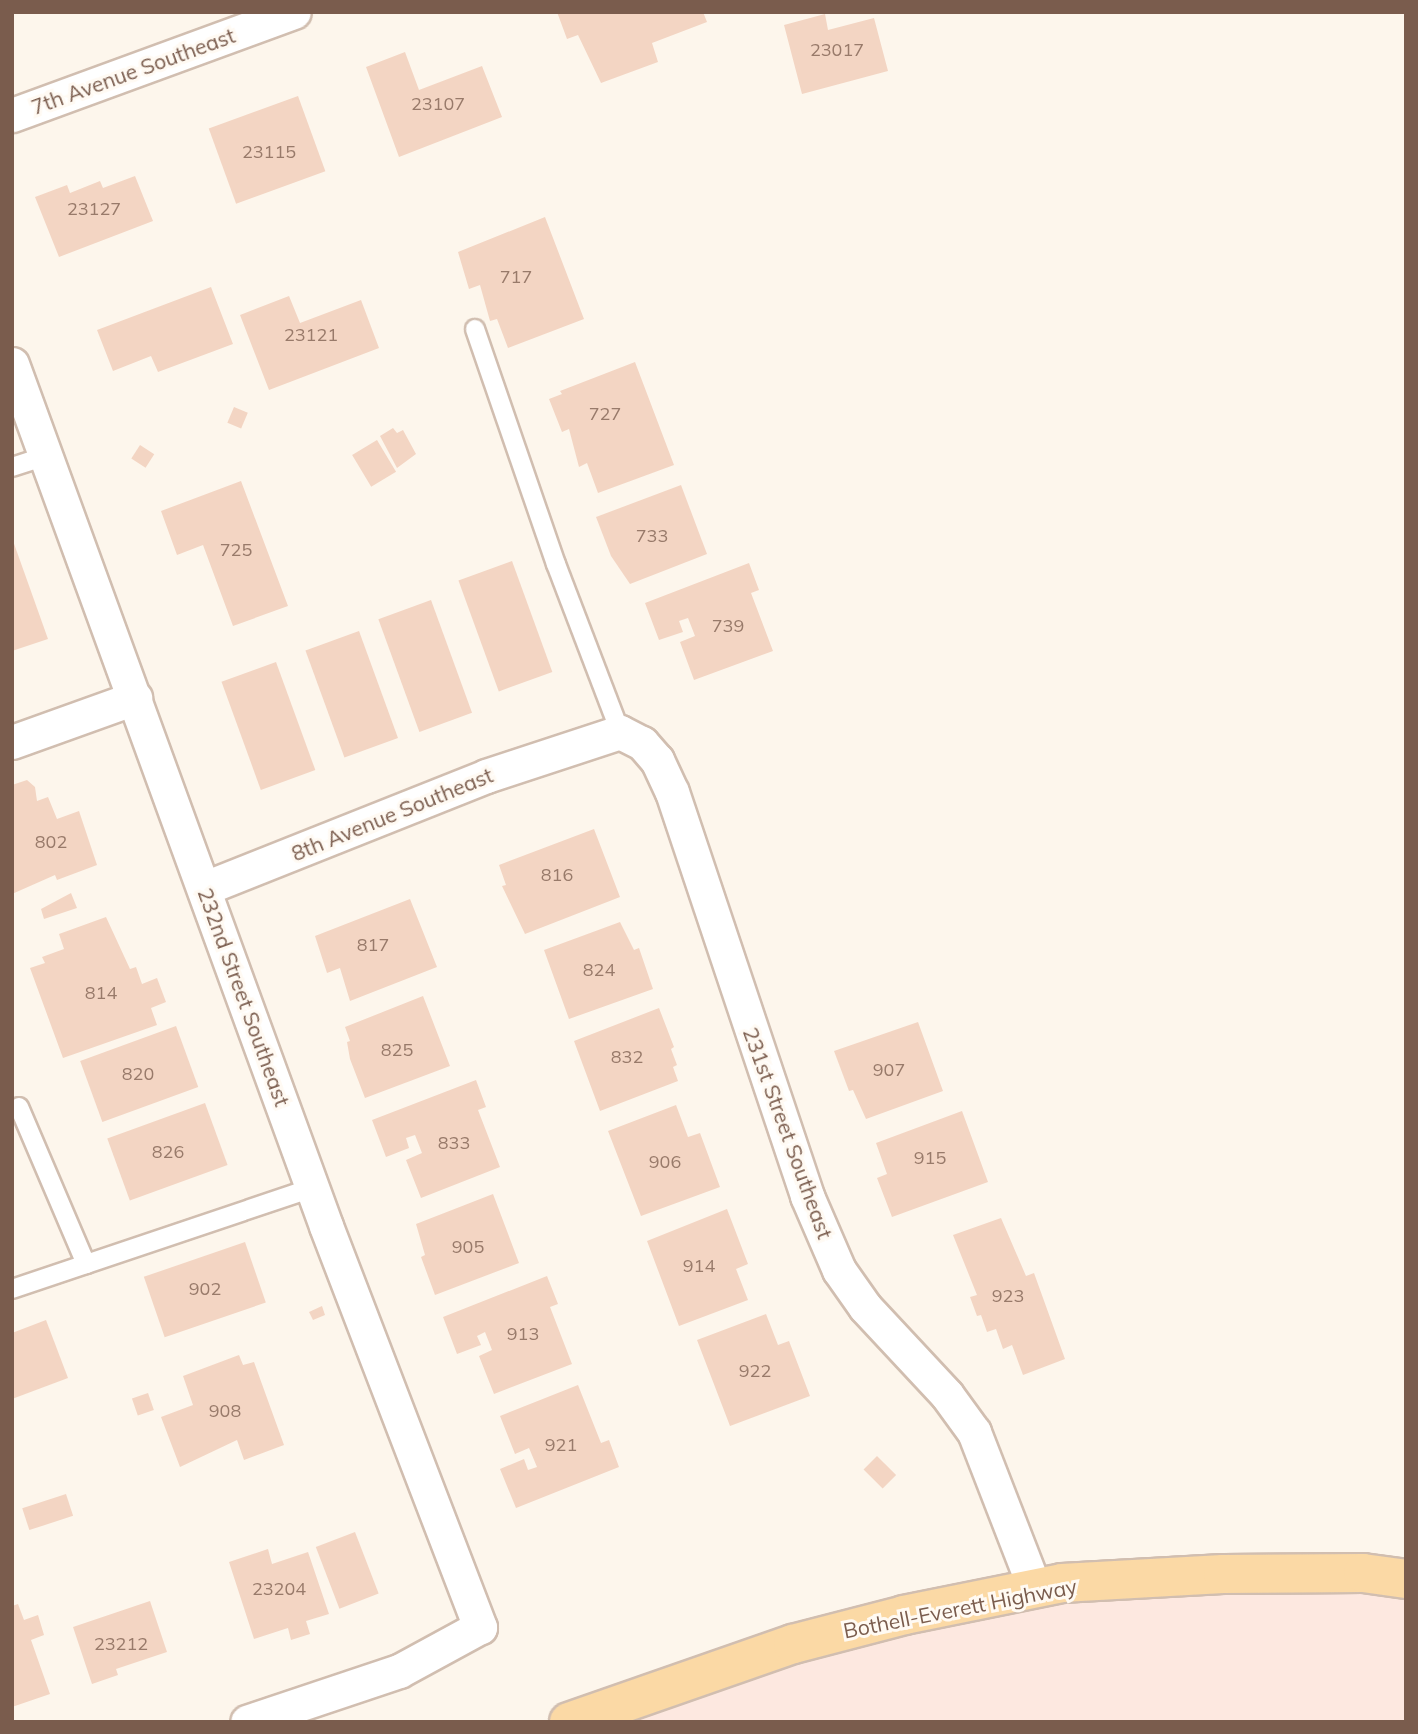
<!DOCTYPE html>
<html>
<head>
<meta charset="utf-8">
<style>
	body { margin:0 }
	#map { position:relative; width:1418px; height:1734px; overflow:hidden; background:#fdf6ec; font-family:Mulish,sans-serif }
	div>[style] { position:absolute }
	[style*='--x'] { left:calc(var(--x)*1px); top:calc(var(--y)*1px); width:calc(var(--w)*1px); rotate:calc(var(--a)*1deg) }
	.commercial>* { inset:0; background:#fde8e0 }
	.building>* { inset:0; background:#f3d5c3; transform-origin:0 0 }
	.roads { filter:drop-shadow(2px 0 #d1beb0) drop-shadow(-2px 0 #d1beb0) drop-shadow(0 2px #d1beb0) drop-shadow(0 -2px #d1beb0) }
	.lane>* { height:18px; margin:-9px; padding:0 9px; transform-origin:9px; border-radius:9px; background:#fff }
	.street>* { height:33px; margin:-16.5px; padding:0 16.5px; transform-origin:16.5px; border-radius:16.5px; background:#fff }
	.primary>* { height:38px; margin:-19px; padding:0 19px; transform-origin:19px; border-radius:19px; background:#fbd9a5 }
	span { translate:-50% -50%; white-space:nowrap; text-align:center; line-height:1.15; -webkit-text-stroke:6px #fffaf3; paint-order:stroke }
	.number-label { font-size:18px; color:#987a6a }
	.number-label span { -webkit-text-stroke-width:0 }
	.street-label { font-size:21px; color:#7a5c4d }
	.frame { position:absolute; inset:0; border:14px solid #7a5c4d; pointer-events:none }
</style>
</head>
<body>
<div id="map">
	<div class="commercial">
		<div style="clip-path:polygon(1062px 1583px,1406px 1591px,1406px 1722px,581px 1722px)"></div>
	</div>
	<div class="building">
		<div style="clip-path:polygon(557px 12px,703px 12px,707px 22px,652px 43px,658px 62px,601px 83px,578px 35px,567px 39px)"></div>
		<div style="clip-path:polygon(825px 14px,828px 30px,874px 18px,888px 71px,802px 94px,784px 25px)"></div>
		<div style="clip-path:polygon(405px 52px,419px 90px,482px 66px,502px 117px,399px 157px,366px 67px)"></div>
		<div style="left:298px;top:96px;width:80px;height:95px;rotate:70deg"></div>
		<div style="clip-path:polygon(135px 176px,153px 221px,59px 257px,35px 197px,67px 185px,70px 193px,100px 181px,103px 188px)"></div>
		<div style="clip-path:polygon(545px 217px,584px 319px,508px 348px,497px 319px,490px 321px,480px 285px,469px 289px,458px 252px)"></div>
		<div style="clip-path:polygon(211px 287px,233px 344px,158px 372px,151px 356px,113px 371px,97px 330px)"></div>
		<div style="clip-path:polygon(289px 296px,300px 323px,361px 300px,379px 348px,269px 390px,240px 315px)"></div>
		<div style="clip-path:polygon(635px 362px,674px 465px,598px 493px,587px 463px,579px 467px,569px 429px,562px 432px,549px 399px,562px 394px,560px 391px)"></div>
		<div style="left:234px;top:407px;width:15px;height:17px;rotate:23deg"></div>
		<div style="clip-path:polygon(393px 428px,397px 433px,403px 430px,416px 454px,397px 468px,380px 436px)"></div>
		<div style="left:377px;top:440px;width:37px;height:29px;rotate:59deg"></div>
		<div style="left:140px;top:445px;width:17px;height:16px;rotate:33deg"></div>
		<div style="clip-path:polygon(241px 481px,288px 606px,233px 626px,203px 545px,177px 555px,161px 511px)"></div>
		<div style="clip-path:polygon(681px 485px,707px 554px,630px 584px,611px 556px,596px 517px)"></div>
		<div style="clip-path:polygon(12px 538px,48px 639px,12px 651px)"></div>
		<div style="left:512px;top:561px;width:118px;height:57px;rotate:70deg"></div>
		<div style="clip-path:polygon(749px 563px,759px 590px,751px 593px,773px 651px,694px 680px,680px 642px,695px 636px,688px 618px,679px 621px,683px 632px,659px 640px,645px 603px)"></div>
		<div style="left:431px;top:600px;width:120px;height:56px;rotate:70deg"></div>
		<div style="left:359px;top:631px;width:114px;height:57px;rotate:70deg"></div>
		<div style="left:276px;top:662px;width:115px;height:58px;rotate:70deg"></div>
		<div style="clip-path:polygon(27px 780px,35px 787px,37px 801px,48px 797px,57px 819px,79px 811px,97px 865px,57px 880px,55px 875px,12px 894px,12px 785px)"></div>
		<div style="clip-path:polygon(594px 829px,620px 897px,525px 934px,502px 886px,506px 885px,499px 865px)"></div>
		<div style="clip-path:polygon(71px 893px,77px 908px,44px 919px,41px 909px)"></div>
		<div style="clip-path:polygon(410px 899px,437px 967px,350px 1001px,340px 968px,327px 973px,315px 936px)"></div>
		<div style="clip-path:polygon(106px 917px,130px 969px,136px 967px,142px 984px,157px 978px,166px 1002px,151px 1008px,157px 1025px,63px 1058px,30px 968px,45px 963px,42px 957px,64px 949px,59px 934px)"></div>
		<div style="clip-path:polygon(620px 922px,634px 950px,639px 948px,653px 989px,569px 1019px,544px 950px)"></div>
		<div style="clip-path:polygon(423px 996px,450px 1066px,365px 1098px,350px 1059px,347px 1042px,350px 1041px,345px 1027px)"></div>
		<div style="clip-path:polygon(659px 1008px,674px 1047px,671px 1049px,677px 1065px,673px 1067px,678px 1081px,600px 1111px,574px 1041px)"></div>
		<div style="clip-path:polygon(918px 1022px,943px 1091px,866px 1119px,853px 1090px,849px 1091px,834px 1051px)"></div>
		<div style="left:176px;top:1026px;width:65px;height:102px;rotate:70deg"></div>
		<div style="clip-path:polygon(476px 1080px,486px 1107px,478px 1110px,500px 1167px,421px 1198px,406px 1160px,422px 1153px,415px 1135px,406px 1138px,409px 1148px,386px 1157px,372px 1120px)"></div>
		<div style="left:205px;top:1103px;width:66px;height:104px;rotate:70deg"></div>
		<div style="clip-path:polygon(676px 1105px,688px 1137px,700px 1133px,720px 1187px,641px 1216px,608px 1131px)"></div>
		<div style="clip-path:polygon(962px 1111px,988px 1182px,892px 1217px,877px 1178px,887px 1174px,876px 1143px)"></div>
		<div style="clip-path:polygon(493px 1194px,519px 1263px,435px 1295px,421px 1257px,425px 1255px,416px 1224px)"></div>
		<div style="clip-path:polygon(727px 1209px,748px 1264px,736px 1269px,748px 1300px,679px 1326px,647px 1241px)"></div>
		<div style="clip-path:polygon(1001px 1218px,1026px 1276px,1034px 1273px,1065px 1359px,1023px 1375px,1012px 1345px,1003px 1349px,996px 1329px,987px 1332px,981px 1315px,977px 1316px,970px 1297px,977px 1295px,953px 1235px)"></div>
		<div style="left:245px;top:1242px;width:64px;height:107px;rotate:71deg"></div>
		<div style="clip-path:polygon(547px 1276px,558px 1304px,550px 1307px,572px 1364px,494px 1394px,479px 1356px,492px 1350px,485px 1332px,477px 1336px,481px 1345px,457px 1354px,443px 1317px)"></div>
		<div style="clip-path:polygon(322px 1306px,325px 1315px,313px 1320px,309px 1312px)"></div>
		<div style="clip-path:polygon(766px 1314px,778px 1345px,789px 1341px,810px 1396px,730px 1426px,697px 1340px)"></div>
		<div style="clip-path:polygon(46px 1320px,68px 1378px,12px 1399px,12px 1333px)"></div>
		<div style="clip-path:polygon(239px 1355px,243px 1365px,254px 1362px,284px 1445px,244px 1460px,237px 1440px,180px 1467px,161px 1417px,193px 1405px,183px 1376px)"></div>
		<div style="clip-path:polygon(578px 1385px,601px 1443px,609px 1440px,619px 1467px,516px 1508px,500px 1469px,524px 1459px,528px 1470px,537px 1467px,529px 1448px,515px 1454px,500px 1416px)"></div>
		<div style="left:148px;top:1393px;width:18px;height:17px;rotate:71deg"></div>
		<div style="left:877px;top:1456px;width:27px;height:19px;rotate:45deg"></div>
		<div style="left:66px;top:1494px;width:23px;height:46px;rotate:72deg"></div>
		<div style="left:355px;top:1532px;width:66px;height:42px;rotate:69deg"></div>
		<div style="clip-path:polygon(268px 1549px,272px 1564px,308px 1552px,329px 1614px,306px 1621px,310px 1634px,291px 1640px,288px 1628px,254px 1639px,229px 1562px)"></div>
		<div style="clip-path:polygon(150px 1601px,167px 1652px,116px 1669px,118px 1675px,92px 1684px,73px 1627px)"></div>
		<div style="clip-path:polygon(18px 1604px,24px 1620px,38px 1615px,44px 1635px,31px 1640px,50px 1694px,12px 1707px,12px 1606px)"></div>
	</div>
	<div class="roads">
		<div class="lane">
			<div style="--x:475;--y:329;--w:249;--a:71"></div>
			<div style="--x:556;--y:564;--w:180;--a:69.1"></div>
			<div style="--x:12;--y:467;--w:36;--a:-18"></div>
			<div style="--x:19;--y:1107;--w:171;--a:66.9"></div>
			<div style="--x:12;--y:1289;--w:317;--a:-18.6"></div>
		</div>
		<div class="street">
			<div style="--x:12;--y:115;--w:300;--a:-20.1"></div>
			<div style="--x:12;--y:364;--w:917;--a:69.98"></div>
			<div style="--x:326;--y:1226;--w:430;--a:69"></div>
			<div style="--x:480;--y:1627;--w:92;--a:151.5"></div>
			<div style="--x:399;--y:1671;--w:160;--a:161.5"></div>
			<div style="--x:12;--y:742;--w:131;--a:-19.7"></div>
			<div style="--x:205;--y:888;--w:302;--a:-21.7"></div>
			<div style="--x:486;--y:776;--w:141;--a:-18.2"></div>
			<div style="--x:620;--y:732;--w:25;--a:27"></div>
			<div style="--x:642;--y:743;--w:23;--a:49"></div>
			<div style="--x:657;--y:760;--w:35;--a:65"></div>
			<div style="--x:672;--y:792;--w:426;--a:71.5"></div>
			<div style="--x:807;--y:1196;--w:81;--a:66.6"></div>
			<div style="--x:839;--y:1270;--w:45;--a:54.9"></div>
			<div style="--x:865;--y:1307;--w:120;--a:47"></div>
			<div style="--x:947;--y:1395;--w:46;--a:53.9"></div>
			<div style="--x:974;--y:1432;--w:168;--a:68.8"></div>
		</div>
		<div class="primary">
			<div style="--x:569;--y:1722;--w:237;--a:-19.2"></div>
			<div style="--x:793;--y:1644;--w:115;--a:-14.6"></div>
			<div style="--x:904;--y:1615;--w:161;--a:-11.4"></div>
			<div style="--x:1062;--y:1583;--w:161;--a:-3.2"></div>
			<div style="--x:1223;--y:1574;--w:140;--a:-0.4"></div>
			<div style="--x:1363;--y:1573;--w:43;--a:7.9"></div>
		</div>
	</div>
	<div class="number-label">
		<span style="left:837px;top:50px">23017</span>
		<span style="left:438px;top:104px">23107</span>
		<span style="left:269px;top:152px">23115</span>
		<span style="left:94px;top:209px">23127</span>
		<span style="left:516px;top:277px">717</span>
		<span style="left:311px;top:335px">23121</span>
		<span style="left:605px;top:414px">727</span>
		<span style="left:652px;top:536px">733</span>
		<span style="left:236px;top:550px">725</span>
		<span style="left:728px;top:626px">739</span>
		<span style="left:51px;top:842px">802</span>
		<span style="left:557px;top:875px">816</span>
		<span style="left:373px;top:945px">817</span>
		<span style="left:599px;top:970px">824</span>
		<span style="left:101px;top:993px">814</span>
		<span style="left:397px;top:1050px">825</span>
		<span style="left:627px;top:1057px">832</span>
		<span style="left:889px;top:1070px">907</span>
		<span style="left:138px;top:1074px">820</span>
		<span style="left:454px;top:1143px">833</span>
		<span style="left:168px;top:1152px">826</span>
		<span style="left:930px;top:1158px">915</span>
		<span style="left:665px;top:1162px">906</span>
		<span style="left:468px;top:1247px">905</span>
		<span style="left:699px;top:1266px">914</span>
		<span style="left:205px;top:1289px">902</span>
		<span style="left:1008px;top:1296px">923</span>
		<span style="left:523px;top:1334px">913</span>
		<span style="left:755px;top:1371px">922</span>
		<span style="left:225px;top:1411px">908</span>
		<span style="left:561px;top:1445px">921</span>
		<span style="left:279px;top:1589px">23204</span>
		<span style="left:121px;top:1644px">23212</span>
	</div>
	<div class="street-label">
		<span style="left:133px;top:71px;rotate:-20deg">7th Avenue Southeast</span>
		<span style="left:392px;top:814px;rotate:-22deg">8th Avenue Southeast</span>
		<span style="left:244px;top:997px;rotate:70deg">232nd Street Southeast</span>
		<span style="left:788px;top:1133px;rotate:70deg">231st Street Southeast</span>
		<span style="left:960px;top:1608px;rotate:-11deg">Bothell-Everett Highway</span>
	</div>
	<div class="frame"></div>
</div>
</body>
</html>
